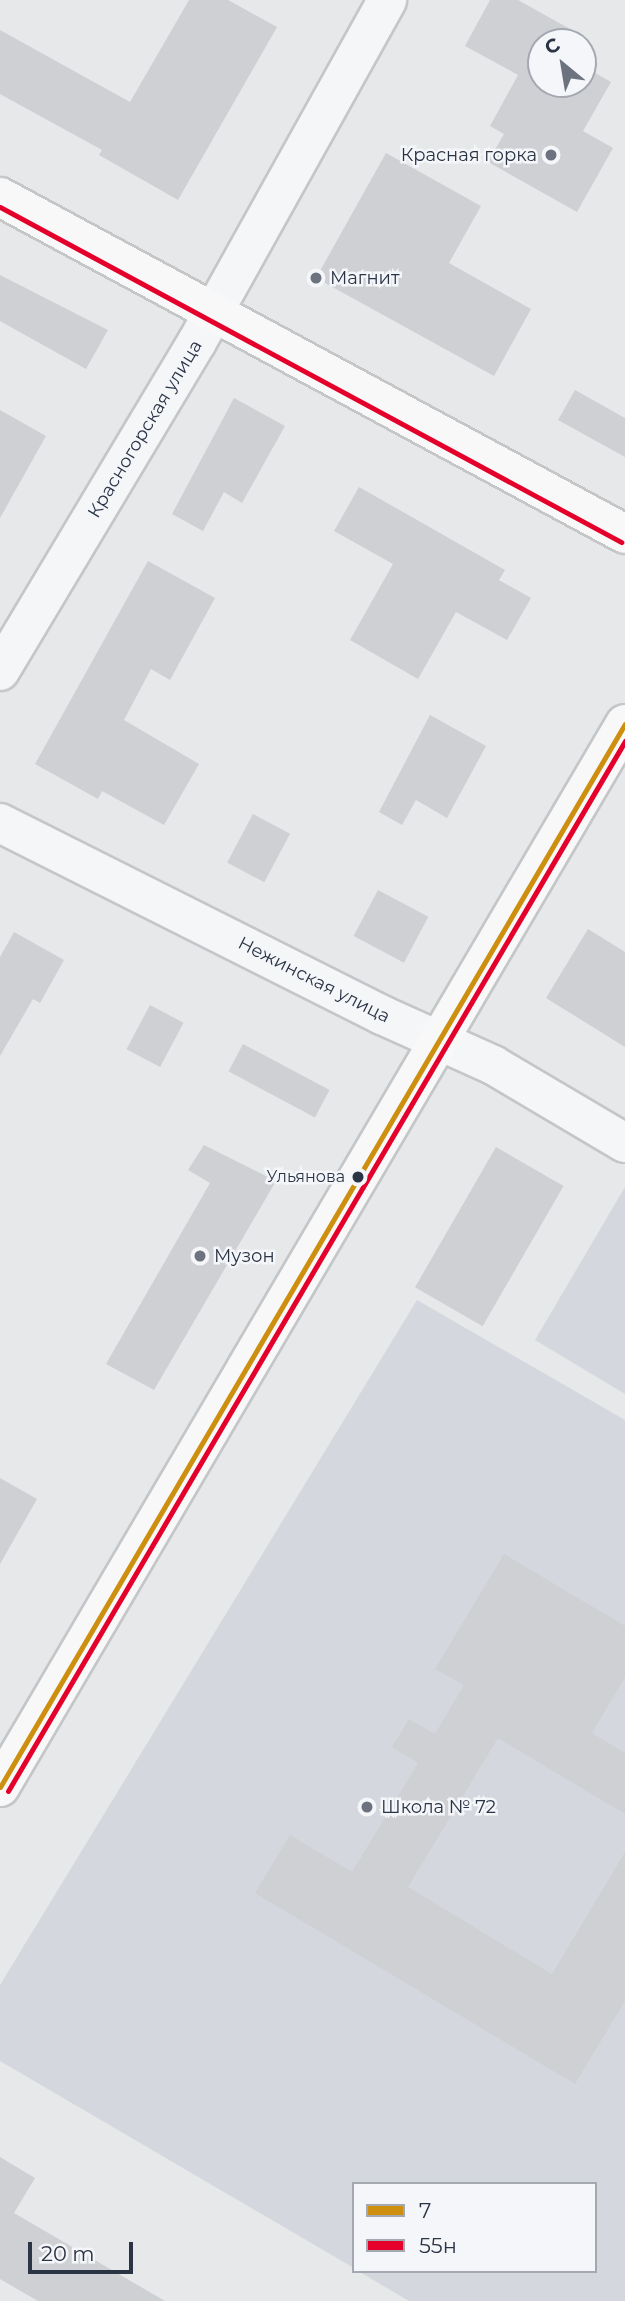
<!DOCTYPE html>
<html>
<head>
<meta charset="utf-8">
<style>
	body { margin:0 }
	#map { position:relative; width:625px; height:2301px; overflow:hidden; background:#e6e8ea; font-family:Montserrat,sans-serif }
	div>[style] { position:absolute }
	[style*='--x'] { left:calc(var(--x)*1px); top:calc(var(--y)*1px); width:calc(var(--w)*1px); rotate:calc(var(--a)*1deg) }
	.built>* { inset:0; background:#d4d7dd }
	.building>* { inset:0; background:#ced0d3; transform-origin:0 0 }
	.roads { filter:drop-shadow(2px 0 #c4c6c8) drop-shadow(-2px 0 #c4c6c8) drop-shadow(0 2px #c4c6c8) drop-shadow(0 -2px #c4c6c8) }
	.minor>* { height:38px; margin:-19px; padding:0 19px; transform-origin:19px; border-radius:19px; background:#f5f6f7 }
	.major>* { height:38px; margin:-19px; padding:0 19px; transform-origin:19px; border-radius:19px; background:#f8f8f8 }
	.bus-1>* { height:5px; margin:-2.5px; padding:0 2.5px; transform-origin:2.5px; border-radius:2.5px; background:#ce8f0e }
	.bus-2>* { height:5px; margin:-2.5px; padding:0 2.5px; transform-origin:2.5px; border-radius:2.5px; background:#e4002b }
	.dots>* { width:19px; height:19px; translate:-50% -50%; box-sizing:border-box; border:4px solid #f4f6f9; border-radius:50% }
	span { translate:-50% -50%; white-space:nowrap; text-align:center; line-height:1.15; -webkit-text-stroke:5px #f4f6f9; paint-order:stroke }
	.bus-label { font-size:16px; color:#2b3445 }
	.right { translate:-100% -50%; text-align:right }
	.poi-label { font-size:18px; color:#2b3445 }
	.left { translate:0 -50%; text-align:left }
	.street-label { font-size:18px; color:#2b3445 }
	.legend { position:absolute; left:352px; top:2182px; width:245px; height:91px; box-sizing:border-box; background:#f4f6f9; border:2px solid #a4a8b1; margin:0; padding:9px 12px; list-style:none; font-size:21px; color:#2b3445 }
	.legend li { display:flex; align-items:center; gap:14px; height:35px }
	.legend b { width:35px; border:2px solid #a4a8b1 }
	.north { position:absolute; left:527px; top:28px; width:70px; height:70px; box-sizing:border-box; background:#f4f6f9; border:2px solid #a4a8b1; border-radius:50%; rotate:330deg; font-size:19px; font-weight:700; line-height:28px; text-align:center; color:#2b3445 }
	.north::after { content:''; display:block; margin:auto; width:24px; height:32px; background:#6c737f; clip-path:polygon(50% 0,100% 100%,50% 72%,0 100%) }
	.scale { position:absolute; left:28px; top:2242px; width:105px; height:32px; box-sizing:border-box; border:4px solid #2b3445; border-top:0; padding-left:9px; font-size:21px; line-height:24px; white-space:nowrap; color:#2b3445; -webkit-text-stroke:5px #f4f6f9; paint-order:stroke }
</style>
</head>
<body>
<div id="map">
	<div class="built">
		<div style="clip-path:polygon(625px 1187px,625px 1394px,535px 1340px)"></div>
		<div style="clip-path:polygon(417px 1300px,625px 1420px,625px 2301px,409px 2301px,358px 2271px,595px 2271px,595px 2184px,354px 2184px,354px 2268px,0 2061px,0 1985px)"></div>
	</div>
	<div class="building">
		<div style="clip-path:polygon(189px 0,228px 0,277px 27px,178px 200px,99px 155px,102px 150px,0 94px,0 30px,130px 102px)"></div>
		<div style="clip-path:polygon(490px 0,518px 0,588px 39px,583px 48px,583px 42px,541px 42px,541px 84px,583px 84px,583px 66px,611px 82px,583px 131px,613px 148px,577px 212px,488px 162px,504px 134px,490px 126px,518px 75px,465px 46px)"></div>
		<div style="clip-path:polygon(386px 153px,481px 206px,449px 263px,531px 309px,494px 376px,316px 278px)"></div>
		<div style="clip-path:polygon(0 275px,108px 330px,86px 369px,0 321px)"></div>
		<div style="clip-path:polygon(575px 390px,625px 418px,625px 457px,558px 420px)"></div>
		<div style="clip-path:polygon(234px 398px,285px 426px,242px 503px,224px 492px,203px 531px,172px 514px)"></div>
		<div style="clip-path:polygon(0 410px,46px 436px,0 518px)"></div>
		<div style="clip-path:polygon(359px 487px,505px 570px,499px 580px,531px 598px,507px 640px,456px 612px,418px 679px,350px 640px,393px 564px,334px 531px)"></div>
		<div style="clip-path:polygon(148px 561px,215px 598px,170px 680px,151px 669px,124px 720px,199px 764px,164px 825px,102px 791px,98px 799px,35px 764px)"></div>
		<div style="clip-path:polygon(430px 715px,486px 746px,447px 818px,416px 800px,402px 825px,379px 812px)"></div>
		<div style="left:253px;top:814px;width:42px;height:55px;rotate:28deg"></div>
		<div style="left:378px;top:890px;width:57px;height:52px;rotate:28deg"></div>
		<div style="clip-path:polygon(588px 929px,625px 952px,625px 1047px,546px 998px)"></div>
		<div style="clip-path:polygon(14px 932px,64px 960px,40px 1003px,33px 999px,0 1056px,0 957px)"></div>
		<div style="left:150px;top:1005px;width:38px;height:50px;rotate:28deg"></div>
		<div style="left:243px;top:1044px;width:98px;height:31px;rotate:28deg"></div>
		<div style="clip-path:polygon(204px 1145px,276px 1181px,154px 1390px,106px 1364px,210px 1183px,188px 1170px)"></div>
		<div style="left:496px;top:1147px;width:78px;height:162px;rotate:30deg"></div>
		<div style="clip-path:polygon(0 1478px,37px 1499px,0 1564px)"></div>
		<div style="clip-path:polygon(504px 1554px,625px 1626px,625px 1677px,592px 1733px,625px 1753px,625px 1814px,498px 1738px,408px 1887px,552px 1974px,625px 1852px,625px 2001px,575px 2084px,255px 1893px,290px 1835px,352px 1872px,418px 1763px,392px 1747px,409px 1719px,435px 1734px,464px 1685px,435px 1669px)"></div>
		<div style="clip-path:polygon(0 2157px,35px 2178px,14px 2213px,165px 2301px,38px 2301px,0 2279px)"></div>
	</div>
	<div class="roads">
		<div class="minor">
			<div style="--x:0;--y:671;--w:383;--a:-59.1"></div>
			<div style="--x:197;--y:342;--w:391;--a:-60.9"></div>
			<div style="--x:0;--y:823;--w:428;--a:26.7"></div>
			<div style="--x:382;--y:1015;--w:122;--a:24.2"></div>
			<div style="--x:493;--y:1065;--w:153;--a:30.6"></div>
		</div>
		<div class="major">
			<div style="--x:0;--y:197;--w:710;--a:28.33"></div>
			<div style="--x:0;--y:1787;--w:1233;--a:-59.55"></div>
		</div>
	</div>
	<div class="bus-1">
		<div style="--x:0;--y:1787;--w:1233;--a:-59.55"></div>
	</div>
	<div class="bus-2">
		<div style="--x:0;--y:207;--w:706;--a:28.34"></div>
		<div style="--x:8;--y:1791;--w:1218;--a:-59.56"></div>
	</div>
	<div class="dots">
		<div style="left:551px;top:155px;background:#6c737f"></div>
		<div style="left:316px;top:278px;background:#6c737f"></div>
		<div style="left:358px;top:1177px;background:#2b3445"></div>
		<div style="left:200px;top:1256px;background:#6c737f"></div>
		<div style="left:367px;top:1807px;background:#6c737f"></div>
	</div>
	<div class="bus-label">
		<span class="right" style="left:345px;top:1177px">Ульянова</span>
	</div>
	<div class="poi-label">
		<span class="right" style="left:537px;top:155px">Красная горка</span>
		<span class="left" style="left:330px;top:278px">Магнит</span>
		<span class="left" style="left:214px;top:1256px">Музон</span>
		<span class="left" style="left:381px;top:1807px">Школа № 72</span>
	</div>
	<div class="street-label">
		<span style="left:145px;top:429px;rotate:-59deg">Красногорская улица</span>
		<span style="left:314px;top:980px;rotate:27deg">Нежинская улица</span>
	</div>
	<ul class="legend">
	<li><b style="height:9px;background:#ce8f0e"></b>7</li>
	<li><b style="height:9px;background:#e4002b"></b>55н</li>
	</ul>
	<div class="north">С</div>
	<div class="scale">20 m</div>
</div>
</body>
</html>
